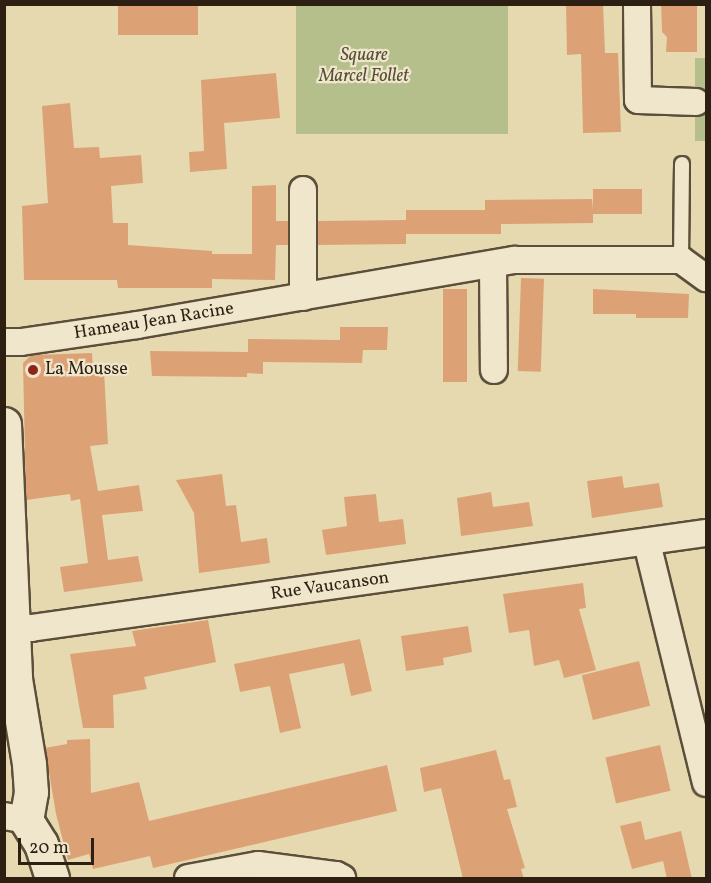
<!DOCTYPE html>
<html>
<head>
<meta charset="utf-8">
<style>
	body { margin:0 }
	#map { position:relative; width:711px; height:883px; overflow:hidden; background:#e6d9b0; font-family:Vollkorn,serif }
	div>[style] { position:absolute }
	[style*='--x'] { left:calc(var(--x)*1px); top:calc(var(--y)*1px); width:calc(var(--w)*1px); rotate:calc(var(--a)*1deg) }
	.green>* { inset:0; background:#b4bf8c; transform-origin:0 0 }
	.building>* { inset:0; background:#dca276; transform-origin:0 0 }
	.roads { filter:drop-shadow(2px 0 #5b4e3a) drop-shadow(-2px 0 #5b4e3a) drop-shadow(0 2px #5b4e3a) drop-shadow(0 -2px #5b4e3a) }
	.service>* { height:14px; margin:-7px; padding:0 7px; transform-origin:7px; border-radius:7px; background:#efe6cc }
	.minor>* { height:26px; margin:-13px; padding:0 13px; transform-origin:13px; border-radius:13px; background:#efe6cc }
	.secondary>* { height:33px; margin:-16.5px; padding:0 16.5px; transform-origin:16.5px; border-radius:16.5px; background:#efe6cc }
	.dots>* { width:16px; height:16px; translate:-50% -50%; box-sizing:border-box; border:3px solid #efe6cc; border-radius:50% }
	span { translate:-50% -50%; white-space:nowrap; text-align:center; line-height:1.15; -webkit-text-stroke:4.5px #efe6cc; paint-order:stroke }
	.park-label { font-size:18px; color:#564f37; font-style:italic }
	.street-label { font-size:18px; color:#2d1f12 }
	.poi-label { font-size:18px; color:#2d1f12 }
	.left { translate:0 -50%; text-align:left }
	.frame { position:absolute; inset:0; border:6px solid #2d1f12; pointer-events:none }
	.scale { position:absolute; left:18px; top:838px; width:76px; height:27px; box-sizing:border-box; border:3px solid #2d1f12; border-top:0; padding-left:8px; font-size:18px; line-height:21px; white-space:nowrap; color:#2d1f12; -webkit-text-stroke:4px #efe6cc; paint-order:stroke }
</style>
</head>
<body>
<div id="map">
	<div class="green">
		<div style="left:296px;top:5px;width:212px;height:129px"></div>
		<div style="left:695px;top:58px;width:11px;height:83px"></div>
	</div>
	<div class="building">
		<div style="left:118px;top:4px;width:80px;height:31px"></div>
		<div style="clip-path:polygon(566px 4px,603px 4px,605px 53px,618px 53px,621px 132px,583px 133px,581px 54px,567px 55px)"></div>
		<div style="clip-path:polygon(661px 4px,697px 4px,697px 52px,666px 52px,667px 37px,662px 32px)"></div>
		<div style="clip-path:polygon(276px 73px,280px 118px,224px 123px,227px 169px,190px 172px,189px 152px,204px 151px,201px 80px)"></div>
		<div style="clip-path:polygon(70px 103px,74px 148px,99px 147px,100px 158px,141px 155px,143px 183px,111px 186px,113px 223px,128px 223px,128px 245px,212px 251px,212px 254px,252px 254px,252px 186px,276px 185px,276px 221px,288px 221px,288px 245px,276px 245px,275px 280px,212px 279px,212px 288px,118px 288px,117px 280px,24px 280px,22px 206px,48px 203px,42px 106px)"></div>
		<div style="clip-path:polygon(593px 189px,642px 189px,642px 214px,593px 214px,593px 223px,501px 224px,501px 234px,406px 234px,406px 244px,318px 245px,318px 221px,406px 220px,406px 210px,485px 210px,485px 200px,592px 199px,593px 210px)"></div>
		<div style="left:521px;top:278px;width:23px;height:93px;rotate:2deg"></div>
		<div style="left:443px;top:289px;width:24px;height:93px"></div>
		<div style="clip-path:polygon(593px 289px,689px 294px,688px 318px,636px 318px,636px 314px,593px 314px)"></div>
		<div style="clip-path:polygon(340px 327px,388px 327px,387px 350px,363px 350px,362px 363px,263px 362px,263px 374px,247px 373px,247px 377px,152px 376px,150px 351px,248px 352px,248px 339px,340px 340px)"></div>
		<div style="clip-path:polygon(92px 353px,93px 371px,104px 371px,108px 444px,90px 446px,98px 491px,139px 485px,143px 511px,102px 515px,108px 560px,138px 556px,143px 581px,64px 592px,60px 567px,88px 563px,80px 499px,71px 501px,70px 494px,26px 500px,23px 363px,30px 356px,36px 355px)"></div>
		<div style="clip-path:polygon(222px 474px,226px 506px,236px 505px,241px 542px,267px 538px,270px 563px,199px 573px,194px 513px,176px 480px)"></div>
		<div style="clip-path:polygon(622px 476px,624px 488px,659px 483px,663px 507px,592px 518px,587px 481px)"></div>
		<div style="clip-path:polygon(491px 492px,493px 507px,529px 502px,533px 526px,461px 536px,457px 498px)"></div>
		<div style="clip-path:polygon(376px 494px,379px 522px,403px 519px,406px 544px,326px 555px,322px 530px,347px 526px,344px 497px)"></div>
		<div style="clip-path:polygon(583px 583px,586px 608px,579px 609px,596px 670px,564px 678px,559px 660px,534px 666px,529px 630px,509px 633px,503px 594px)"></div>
		<div style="clip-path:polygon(208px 620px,216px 662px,144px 677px,147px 689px,113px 695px,114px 728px,83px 728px,70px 654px,136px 646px,132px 631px)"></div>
		<div style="clip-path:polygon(468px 626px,472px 652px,443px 658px,444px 665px,406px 671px,401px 636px)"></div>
		<div style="clip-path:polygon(360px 639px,372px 691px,351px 696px,344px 663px,289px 674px,301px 728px,280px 733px,270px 686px,240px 692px,234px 664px)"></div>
		<div style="left:639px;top:661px;width:46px;height:59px;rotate:76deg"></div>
		<div style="clip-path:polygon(90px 739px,91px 793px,139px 782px,149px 821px,387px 765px,397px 811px,153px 868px,150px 856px,93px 869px,89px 854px,68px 860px,56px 814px,45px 748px,67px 744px,67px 740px)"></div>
		<div style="left:660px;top:745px;width:47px;height:56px;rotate:77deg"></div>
		<div style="clip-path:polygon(496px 750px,504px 780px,510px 779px,517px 807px,507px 809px,525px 868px,521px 869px,524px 879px,463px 879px,441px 788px,424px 792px,420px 768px)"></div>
		<div style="clip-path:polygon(641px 821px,645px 840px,681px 831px,692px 879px,667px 879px,663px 861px,632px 869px,620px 826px)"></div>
	</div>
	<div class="roads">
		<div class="service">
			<div style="--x:681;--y:260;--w:96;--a:-89.4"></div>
		</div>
		<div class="minor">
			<div style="--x:637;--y:4;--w:96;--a:89.4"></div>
			<div style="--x:638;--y:100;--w:58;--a:2"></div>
			<div style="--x:303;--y:190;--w:107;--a:90"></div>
			<div style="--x:493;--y:264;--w:106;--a:89.5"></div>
			<div style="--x:4;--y:342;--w:17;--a:0"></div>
			<div style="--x:21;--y:342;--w:117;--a:-8.3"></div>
			<div style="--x:137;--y:325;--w:383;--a:-9.8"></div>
			<div style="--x:514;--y:260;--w:167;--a:0"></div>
			<div style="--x:681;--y:260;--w:31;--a:36"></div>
			<div style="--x:647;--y:543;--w:247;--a:76.2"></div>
			<div style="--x:12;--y:627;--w:19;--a:3"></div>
			<div style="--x:31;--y:628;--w:682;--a:-8.01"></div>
			<div style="--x:4;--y:816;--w:22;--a:10"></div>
			<div style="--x:188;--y:878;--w:71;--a:-10.5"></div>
			<div style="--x:258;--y:865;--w:79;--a:7.3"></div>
			<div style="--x:336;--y:875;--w:7;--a:27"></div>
		</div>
		<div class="secondary">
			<div style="--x:4;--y:424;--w:255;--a:87.5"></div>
			<div style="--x:15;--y:679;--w:86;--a:80.6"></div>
			<div style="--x:29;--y:764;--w:28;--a:86"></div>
			<div style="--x:31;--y:792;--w:28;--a:100"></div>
			<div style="--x:26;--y:820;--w:28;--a:58"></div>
			<div style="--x:41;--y:844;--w:36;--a:72"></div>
		</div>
	</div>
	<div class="dots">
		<div style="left:33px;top:370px;background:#8f2418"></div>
	</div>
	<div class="park-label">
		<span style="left:364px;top:67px">Square<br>Marcel Follet</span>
	</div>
	<div class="street-label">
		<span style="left:154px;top:322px;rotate:-9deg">Hameau Jean Racine</span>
		<span style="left:330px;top:587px;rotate:-8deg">Rue Vaucanson</span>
	</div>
	<div class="poi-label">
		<span class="left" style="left:45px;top:370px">La Mousse</span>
	</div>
	<div class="frame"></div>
	<div class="scale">20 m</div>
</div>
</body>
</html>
